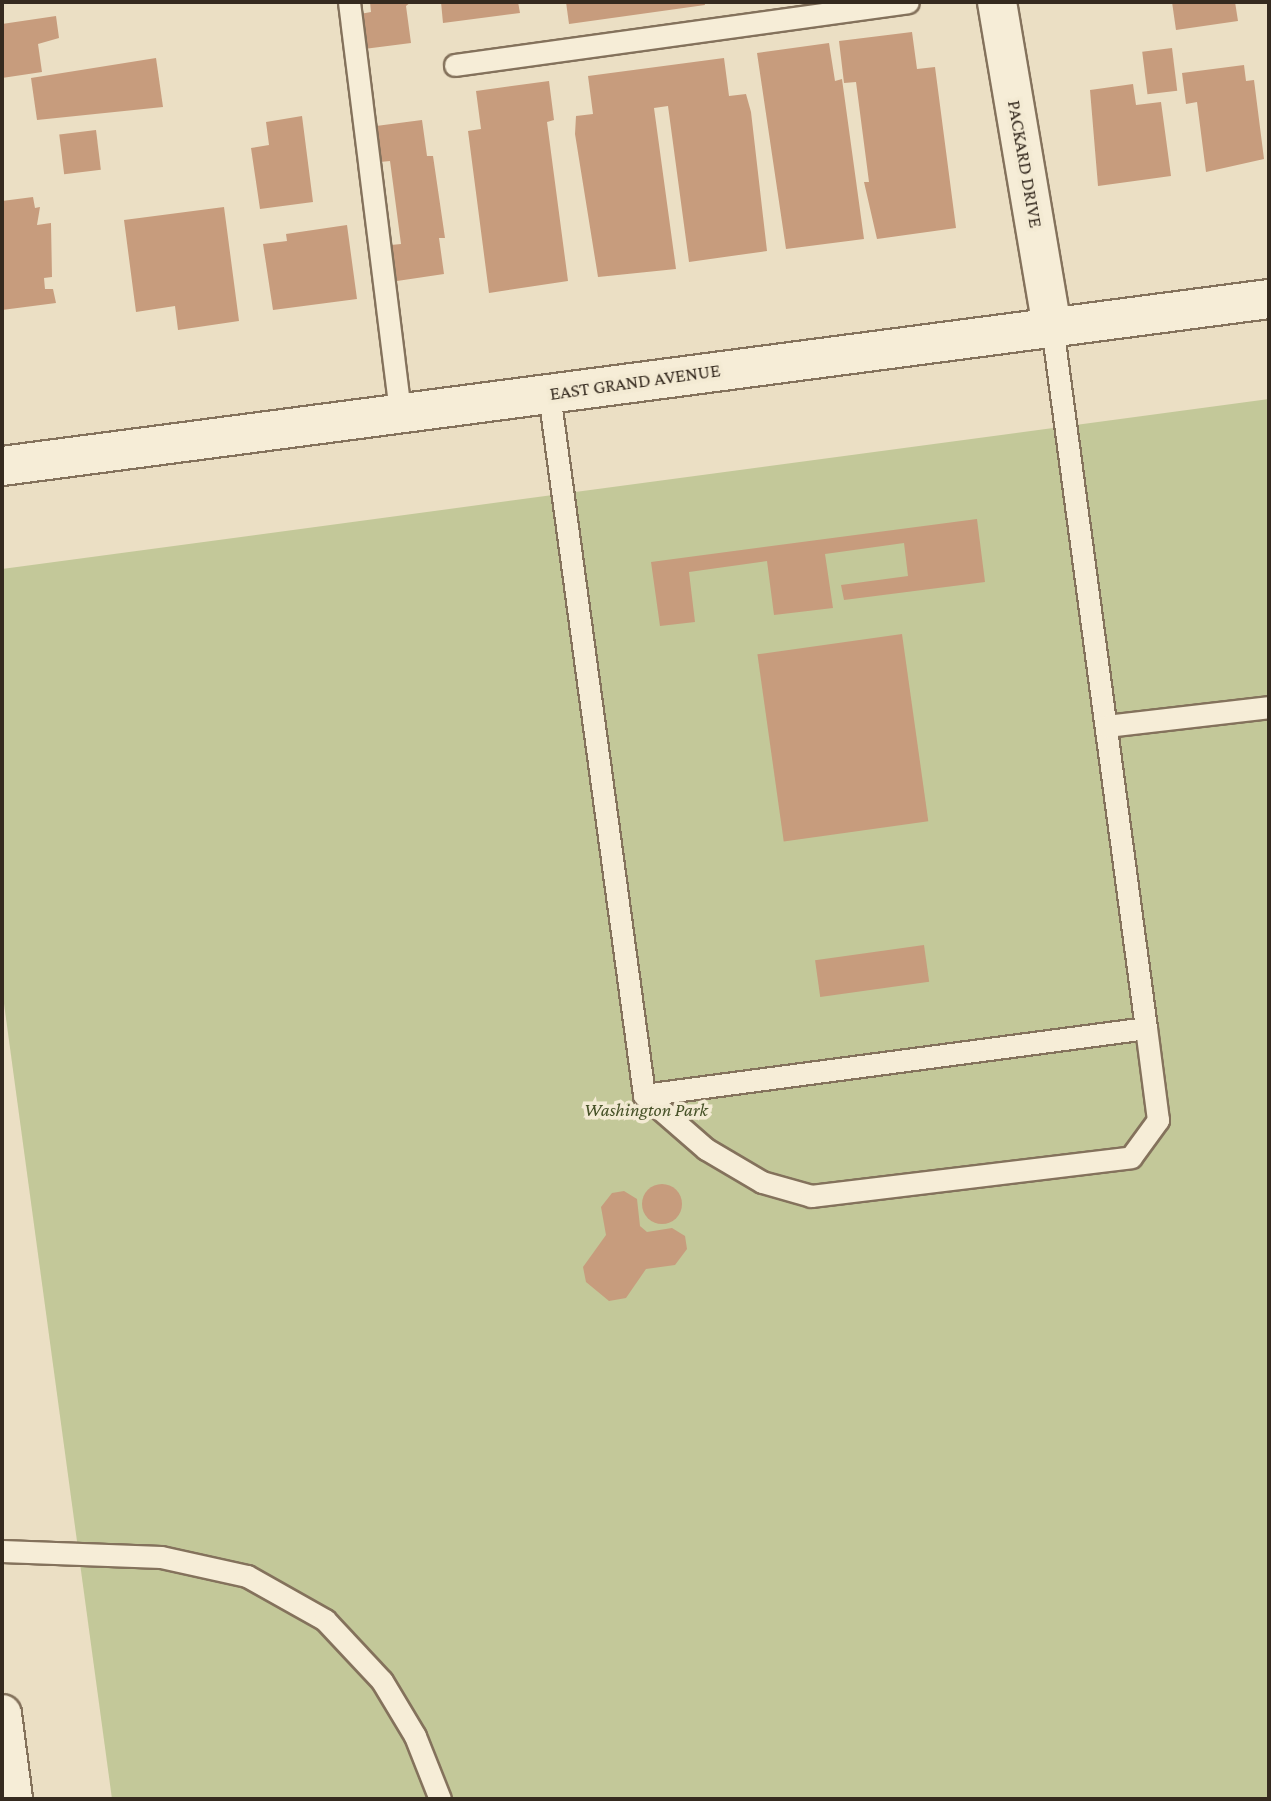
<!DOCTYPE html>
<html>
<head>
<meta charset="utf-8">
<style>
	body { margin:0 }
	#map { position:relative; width:1271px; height:1801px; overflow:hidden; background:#ebdfc4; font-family:"Crimson Pro",serif }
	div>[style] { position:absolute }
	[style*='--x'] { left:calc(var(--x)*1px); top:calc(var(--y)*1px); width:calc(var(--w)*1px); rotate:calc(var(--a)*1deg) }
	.green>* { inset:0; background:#c3c899 }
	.building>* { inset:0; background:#c79c7d; transform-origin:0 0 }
	.round { border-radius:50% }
	.roads { filter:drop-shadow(2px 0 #84725c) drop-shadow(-2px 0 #84725c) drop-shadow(0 2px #84725c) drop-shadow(0 -2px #84725c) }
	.lane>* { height:21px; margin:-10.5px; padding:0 10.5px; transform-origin:10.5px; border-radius:10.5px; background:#f6edd7 }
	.street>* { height:38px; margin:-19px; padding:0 19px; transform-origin:19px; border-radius:19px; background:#f6edd7 }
	.secondary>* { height:38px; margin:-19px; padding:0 19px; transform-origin:19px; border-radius:19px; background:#f6edd7 }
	span { translate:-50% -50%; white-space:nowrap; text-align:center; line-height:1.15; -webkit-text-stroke:7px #f3ead3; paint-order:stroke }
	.street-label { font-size:19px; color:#352a1f }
	.park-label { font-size:19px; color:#465127; font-style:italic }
	.frame { position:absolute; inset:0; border:4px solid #352a1f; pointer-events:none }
</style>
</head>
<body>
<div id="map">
	<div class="green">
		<div style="clip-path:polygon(1269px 399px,1269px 1799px,112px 1799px,2px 989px,2px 569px)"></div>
	</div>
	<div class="building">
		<div style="clip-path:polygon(370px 2px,411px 2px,406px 6px,411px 43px,364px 49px,360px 14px,371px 12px)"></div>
		<div style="clip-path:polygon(441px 2px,518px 2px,520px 13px,443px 23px)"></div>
		<div style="clip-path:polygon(566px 2px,704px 2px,705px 5px,569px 24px)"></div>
		<div style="clip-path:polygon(1172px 2px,1235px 2px,1238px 21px,1176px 30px)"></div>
		<div style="clip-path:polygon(56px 16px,59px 38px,38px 44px,42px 72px,2px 78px,2px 24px)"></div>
		<div style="clip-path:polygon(912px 32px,917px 69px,935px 67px,956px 228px,877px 239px,864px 182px,869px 182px,856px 82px,844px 83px,839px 41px)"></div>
		<div style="clip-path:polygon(829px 43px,835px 81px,842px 79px,864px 239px,786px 249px,757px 53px)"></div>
		<div style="left:1172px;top:48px;width:43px;height:30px;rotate:83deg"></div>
		<div style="clip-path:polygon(156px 58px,163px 107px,37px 120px,31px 78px)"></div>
		<div style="clip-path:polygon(724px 58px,729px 96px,746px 94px,751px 112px,767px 251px,689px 262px,668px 106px,654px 108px,676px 269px,598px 277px,575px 134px,576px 116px,593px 114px,588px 76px)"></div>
		<div style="clip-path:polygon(1244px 65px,1246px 81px,1254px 80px,1264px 159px,1206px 172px,1197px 102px,1186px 104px,1182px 73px)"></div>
		<div style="clip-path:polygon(549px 81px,554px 120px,547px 122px,568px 281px,489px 293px,468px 131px,481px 129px,476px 91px)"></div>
		<div style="clip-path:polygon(1133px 84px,1136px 105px,1161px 102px,1171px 176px,1098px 186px,1090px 90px)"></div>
		<div style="clip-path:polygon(302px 116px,313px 202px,260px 209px,251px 148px,269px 145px,266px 122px)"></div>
		<div style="clip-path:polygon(422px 120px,427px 156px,433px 156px,445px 238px,439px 238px,444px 274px,397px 281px,391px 245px,401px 244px,390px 161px,380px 162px,376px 126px)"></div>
		<div style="left:96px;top:130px;width:40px;height:37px;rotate:83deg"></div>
		<div style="clip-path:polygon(33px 197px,35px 208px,40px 207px,37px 225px,51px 223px,52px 277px,44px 278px,45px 289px,53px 289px,56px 303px,2px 310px,2px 201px)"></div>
		<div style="clip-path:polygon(224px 207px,239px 321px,178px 330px,175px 306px,136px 312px,124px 220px)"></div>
		<div style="clip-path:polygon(347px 225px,357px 299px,273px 310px,263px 244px,287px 241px,286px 234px)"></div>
		<div style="clip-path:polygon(977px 519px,985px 582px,844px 600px,841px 585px,908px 576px,904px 543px,825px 554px,833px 608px,774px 615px,767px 561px,689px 572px,695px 622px,660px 626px,651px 562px)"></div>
		<div style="left:902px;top:634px;width:189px;height:146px;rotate:82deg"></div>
		<div style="left:924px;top:945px;width:37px;height:110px;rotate:82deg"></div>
		<div class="round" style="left:642px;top:1184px;width:40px;height:40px"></div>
		<div style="clip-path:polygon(624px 1191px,637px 1199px,640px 1226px,647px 1232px,672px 1228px,685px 1236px,687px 1249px,675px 1265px,646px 1269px,626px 1298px,609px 1301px,586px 1282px,583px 1267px,606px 1235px,601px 1207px,612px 1193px)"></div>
	</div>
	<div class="roads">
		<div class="lane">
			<div style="--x:349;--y:2;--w:415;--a:82.9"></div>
			<div style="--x:455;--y:65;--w:457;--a:-7.9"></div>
			<div style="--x:549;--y:394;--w:707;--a:82.28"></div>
			<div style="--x:644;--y:1095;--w:506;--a:-7.6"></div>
			<div style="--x:1146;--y:1028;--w:708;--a:-97.63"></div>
			<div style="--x:1106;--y:726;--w:164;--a:-6.6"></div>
			<div style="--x:644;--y:1095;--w:82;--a:41.1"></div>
			<div style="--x:706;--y:1149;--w:65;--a:30.5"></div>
			<div style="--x:762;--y:1182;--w:51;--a:15.9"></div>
			<div style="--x:811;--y:1196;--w:322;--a:-6.9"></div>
			<div style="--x:1131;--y:1157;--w:46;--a:-53.9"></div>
			<div style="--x:1158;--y:1120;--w:93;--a:-97.4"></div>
			<div style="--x:2;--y:1551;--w:159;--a:2.2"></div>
			<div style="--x:161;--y:1557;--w:88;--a:12.5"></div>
			<div style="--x:247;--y:1576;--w:90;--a:29.4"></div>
			<div style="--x:325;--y:1620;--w:83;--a:46.9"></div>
			<div style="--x:382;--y:1681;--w:64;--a:59"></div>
			<div style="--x:415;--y:1736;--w:68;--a:68.4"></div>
		</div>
		<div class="street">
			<div style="--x:997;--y:2;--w:329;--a:80.4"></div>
		</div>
		<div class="secondary">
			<div style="--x:2;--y:466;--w:1278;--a:-7.51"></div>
			<div style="--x:2;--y:1714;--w:86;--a:82.6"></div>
		</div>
	</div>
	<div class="street-label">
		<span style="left:1025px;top:164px;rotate:80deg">PACKARD DRIVE</span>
		<span style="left:635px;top:382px;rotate:-8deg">EAST GRAND AVENUE</span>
	</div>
	<div class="park-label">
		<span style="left:646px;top:1110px">Washington Park</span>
	</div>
	<div class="frame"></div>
</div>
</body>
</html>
